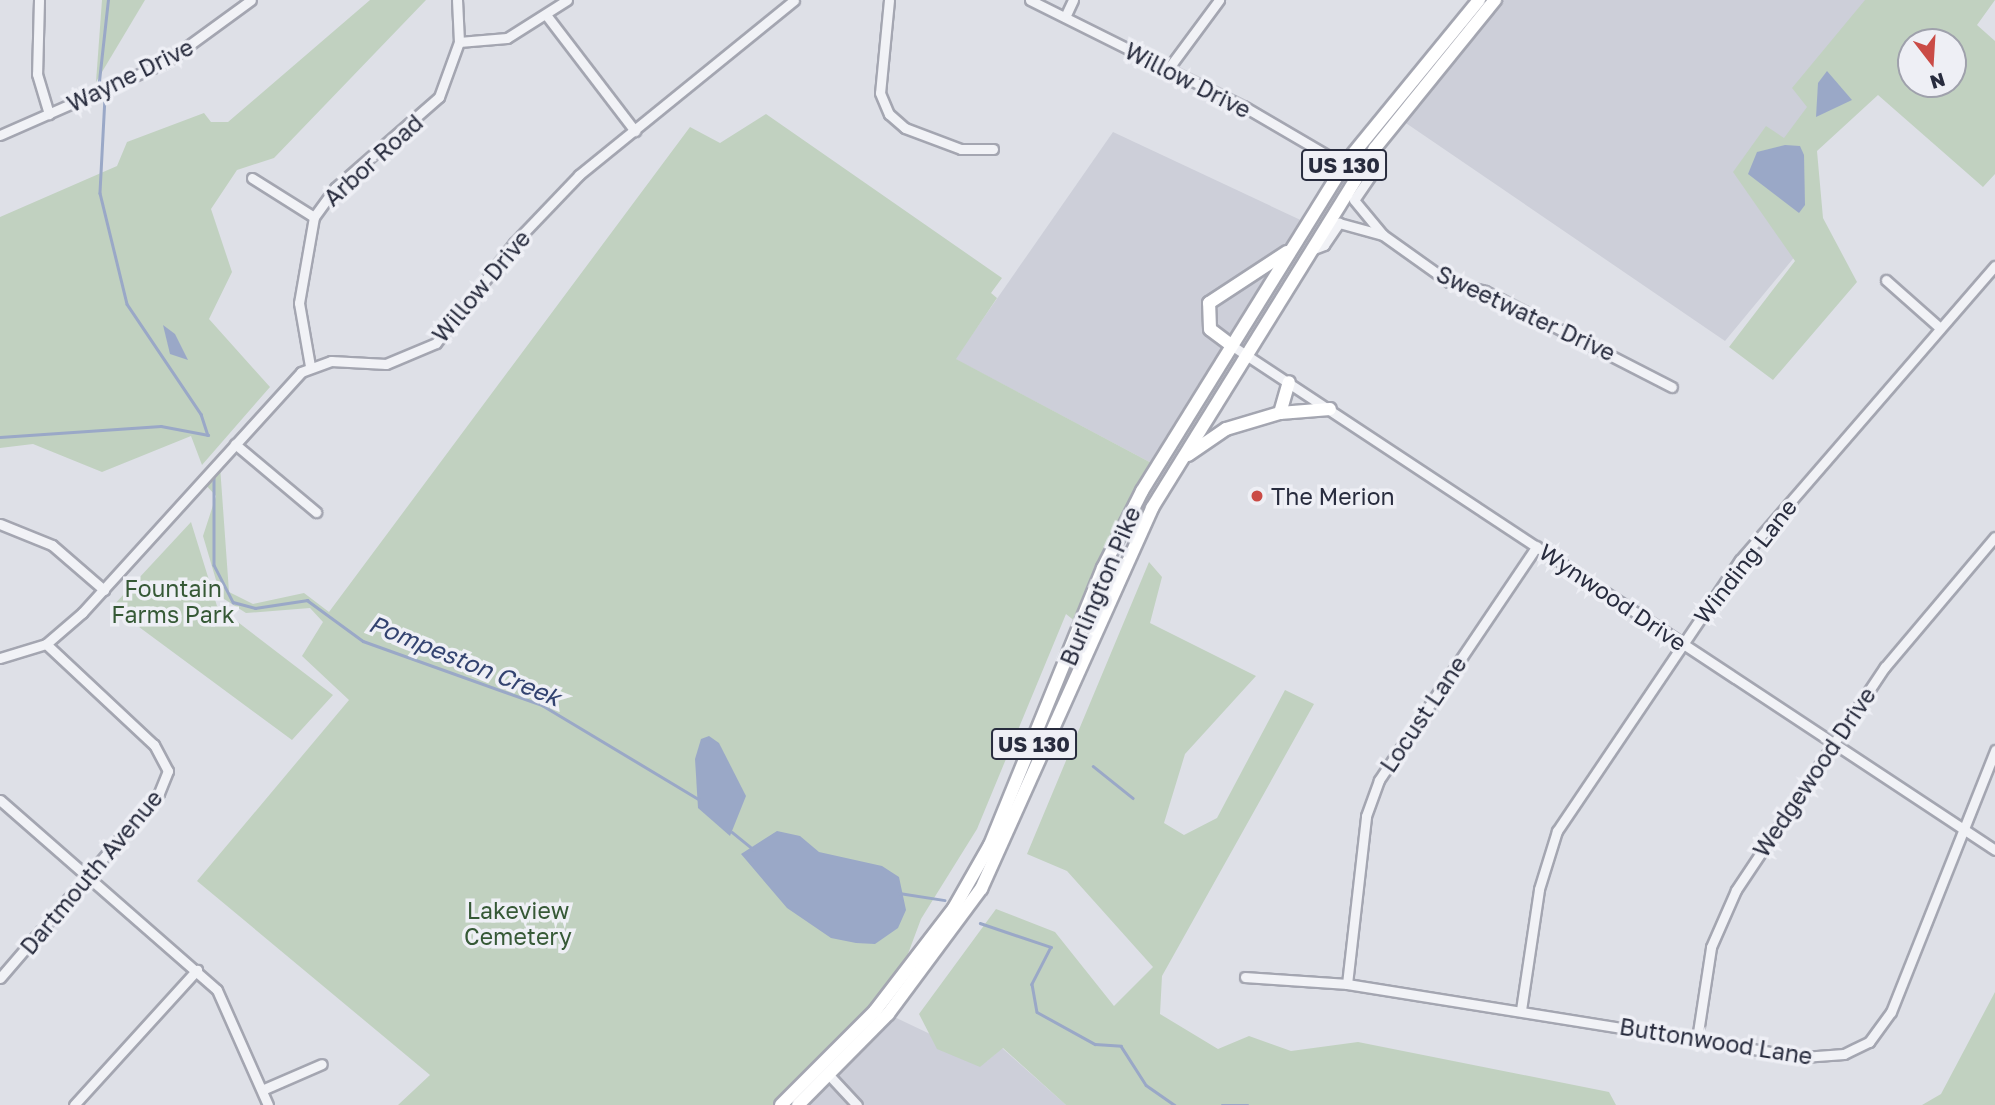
<!DOCTYPE html>
<html>
<head>
<meta charset="utf-8">
<style>
	body { margin:0 }
	#map { position:relative; width:1995px; height:1105px; overflow:hidden; background:#dee0e7; font-family:"Golos Text",sans-serif }
	div>[style] { position:absolute }
	[style*='--x'] { left:calc(var(--x)*1px); top:calc(var(--y)*1px); width:calc(var(--w)*1px); rotate:calc(var(--a)*1deg) }
	.built>* { inset:0; background:#cdcfd9 }
	.green>* { inset:0; background:#c1d1c0 }
	.water>* { inset:0; background:#9aa8c7 }
	.stream>* { height:2.5px; margin:-1.25px; padding:0 1.25px; transform-origin:1.25px; border-radius:1.25px; background:#9aa8c7 }
	.roads { filter:drop-shadow(2px 0 #a4a6b1) drop-shadow(-2px 0 #a4a6b1) drop-shadow(0 2px #a4a6b1) drop-shadow(0 -2px #a4a6b1) }
	.minor>* { height:9px; margin:-4.5px; padding:0 4.5px; transform-origin:4.5px; border-radius:4.5px; background:#f1f2f6 }
	.highway>* { height:12px; margin:-6px; padding:0 6px; transform-origin:6px; border-radius:6px; background:#fff }
	.dots>* { width:19px; height:19px; translate:-50% -50%; box-sizing:border-box; border:4px solid #eeeff5; border-radius:50% }
	span { translate:-50% -50%; white-space:nowrap; text-align:center; line-height:1.15; -webkit-text-stroke:7px #eeeff5; paint-order:stroke }
	.shield-label span { padding:2px 5px; background:#eeeff5; border:2px solid; border-radius:5px; -webkit-text-stroke-width:0 }
	.shield-label { font-size:21px; color:#282c3e; font-weight:700 }
	.street-label { font-size:23px; color:#282c3e }
	.poi-label { font-size:23px; color:#282c3e }
	.left { translate:0 -50%; text-align:left }
	.park-label { font-size:23px; color:#365936 }
	.water-label { font-size:24px; color:#334370; font-style:italic }
	.north { position:absolute; left:1897px; top:28px; width:70px; height:70px; box-sizing:border-box; background:#eeeff5; border:2px solid #9fa1ac; border-radius:50%; rotate:163deg; font-size:19px; font-weight:700; line-height:28px; text-align:center; color:#282c3e }
	.north::after { content:''; display:block; margin:auto; width:24px; height:32px; background:#ca4b46; clip-path:polygon(50% 0,100% 100%,50% 72%,0 100%) }
</style>
</head>
<body>
<div id="map">
	<div class="built">
		<div style="clip-path:polygon(1495px 0,1877px 0,1821px 62px,1806px 243px,1725px 341px,1397px 117px)"></div>
		<div style="clip-path:polygon(1113px 132px,1307px 223px,1157px 466px,955px 359px)"></div>
		<div style="clip-path:polygon(888px 1014px,987px 1061px,1002px 1048px,1066px 1105px,798px 1105px)"></div>
	</div>
	<div class="green">
		<div style="clip-path:polygon(102px 0,145px 0,96px 82px)"></div>
		<div style="clip-path:polygon(370px 0,426px 0,274px 158px,237px 170px,211px 209px,232px 272px,209px 319px,270px 387px,202px 465px,191px 436px,102px 472px,33px 444px,0 448px,0 217px,117px 166px,127px 142px,204px 113px,211px 122px,228px 122px)"></div>
		<div style="clip-path:polygon(evenodd,1865px 0,1995px 0,1977px 25px,1995px 41px,1995px 174px,1983px 187px,1878px 95px,1817px 151px,1823px 218px,1857px 282px,1773px 380px,1729px 347px,1795px 261px,1733px 172px,1766px 126px,1784px 138px,1807px 107px,1792px 88px,1865px 0,1911px 42px,1953px 42px,1953px 84px,1911px 84px,1911px 42px)"></div>
		<div style="clip-path:polygon(766px 114px,1002px 278px,991px 293px,997px 298px,956px 359px,1157px 466px,1081px 626px,1066px 614px,977px 829px,921px 919px,896px 986px,781px 1105px,398px 1105px,430px 1075px,197px 881px,349px 700px,302px 656px,323px 622px,310px 608px,246px 613px,221px 597px,203px 536px,216px 496px,203px 482px,220px 466px,229px 592px,253px 604px,304px 593px,329px 612px,690px 127px,720px 143px)"></div>
		<div style="clip-path:polygon(191px 522px,217px 606px,333px 695px,292px 740px,112px 607px)"></div>
		<div style="clip-path:polygon(1149px 562px,1162px 577px,1150px 623px,1256px 676px,1185px 754px,1164px 823px,1184px 835px,1217px 818px,1285px 690px,1314px 704px,1162px 976px,1160px 1014px,1218px 1049px,1249px 1036px,1291px 1051px,1358px 1042px,1609px 1092px,1616px 1105px,1066px 1105px,1003px 1048px,980px 1067px,937px 1049px,919px 1014px,996px 909px,1055px 932px,1114px 1006px,1153px 967px,1067px 871px,1027px 854px)"></div>
		<div style="clip-path:polygon(1995px 992px,1995px 1105px,1922px 1105px,1941px 1094px)"></div>
	</div>
	<div class="water">
		<div style="clip-path:polygon(1827px 71px,1852px 100px,1816px 117px,1818px 83px)"></div>
		<div style="clip-path:polygon(1785px 145px,1800px 146px,1804px 155px,1805px 205px,1799px 213px,1748px 174px,1757px 152px)"></div>
		<div style="clip-path:polygon(163px 325px,175px 334px,188px 360px,170px 354px)"></div>
		<div style="clip-path:polygon(709px 736px,719px 743px,746px 796px,730px 836px,698px 808px,695px 759px,701px 739px)"></div>
		<div style="clip-path:polygon(777px 831px,800px 836px,819px 852px,882px 866px,899px 877px,906px 910px,898px 928px,875px 944px,856px 943px,831px 938px,787px 908px,741px 854px)"></div>
	</div>
	<div class="stream">
		<div style="--x:99;--y:81;--w:81;--a:-83.7"></div>
		<div style="--x:105;--y:97;--w:96;--a:93"></div>
		<div style="--x:100;--y:193;--w:114;--a:76.3"></div>
		<div style="--x:127;--y:304;--w:133;--a:56.1"></div>
		<div style="--x:201;--y:414;--w:22;--a:72"></div>
		<div style="--x:0;--y:437;--w:161;--a:-3.9"></div>
		<div style="--x:161;--y:426;--w:48;--a:10.8"></div>
		<div style="--x:214;--y:474;--w:91;--a:90"></div>
		<div style="--x:214;--y:565;--w:42;--a:62.8"></div>
		<div style="--x:233;--y:602;--w:23;--a:15"></div>
		<div style="--x:255;--y:608;--w:53;--a:-8.7"></div>
		<div style="--x:307;--y:600;--w:69;--a:36.2"></div>
		<div style="--x:363;--y:641;--w:190;--a:19.7"></div>
		<div style="--x:542;--y:705;--w:184;--a:31"></div>
		<div style="--x:1093;--y:766;--w:51;--a:38.7"></div>
		<div style="--x:732;--y:832;--w:28;--a:39"></div>
		<div style="--x:899;--y:893;--w:46;--a:8.8"></div>
		<div style="--x:980;--y:923;--w:75;--a:18.7"></div>
		<div style="--x:1051;--y:947;--w:42;--a:117.2"></div>
		<div style="--x:1032;--y:984;--w:28;--a:80"></div>
		<div style="--x:1037;--y:1012;--w:66;--a:28.9"></div>
		<div style="--x:1095;--y:1044;--w:26;--a:4"></div>
		<div style="--x:1121;--y:1046;--w:46;--a:57.3"></div>
		<div style="--x:1146;--y:1085;--w:35;--a:35"></div>
		<div style="--x:1222;--y:1105;--w:26;--a:0"></div>
	</div>
	<div class="roads">
		<div class="minor">
			<div style="--x:39;--y:0;--w:74;--a:91.5"></div>
			<div style="--x:37;--y:74;--w:42;--a:73.3"></div>
			<div style="--x:889;--y:0;--w:93;--a:95.5"></div>
			<div style="--x:880;--y:93;--w:23;--a:67"></div>
			<div style="--x:889;--y:114;--w:21;--a:41"></div>
			<div style="--x:905;--y:128;--w:60;--a:20.6"></div>
			<div style="--x:961;--y:149;--w:32;--a:0"></div>
			<div style="--x:1030;--y:0;--w:238;--a:26.5"></div>
			<div style="--x:1243;--y:106;--w:117;--a:30.3"></div>
			<div style="--x:547;--y:16;--w:145;--a:52.6"></div>
			<div style="--x:1065;--y:17;--w:19;--a:-65"></div>
			<div style="--x:459;--y:42;--w:48;--a:-4.8"></div>
			<div style="--x:507;--y:38;--w:71;--a:-32.3"></div>
			<div style="--x:1168;--y:69;--w:86;--a:-53.5"></div>
			<div style="--x:0;--y:135;--w:181;--a:-23.7"></div>
			<div style="--x:166;--y:62;--w:105;--a:-36.1"></div>
			<div style="--x:1375;--y:148;--w:17;--a:80"></div>
			<div style="--x:1378;--y:165;--w:42;--a:124.4"></div>
			<div style="--x:1354;--y:200;--w:45;--a:50.4"></div>
			<div style="--x:1383;--y:235;--w:81;--a:35.5"></div>
			<div style="--x:1449;--y:282;--w:37;--a:14"></div>
			<div style="--x:1485;--y:291;--w:210;--a:27.2"></div>
			<div style="--x:252;--y:178;--w:73;--a:32.2"></div>
			<div style="--x:1311;--y:250;--w:14;--a:-21"></div>
			<div style="--x:1324;--y:245;--w:27;--a:-56"></div>
			<div style="--x:1339;--y:223;--w:46;--a:15.3"></div>
			<div style="--x:1886;--y:280;--w:71;--a:41.6"></div>
			<div style="--x:1231;--y:345;--w:916;--a:33.46"></div>
			<div style="--x:310;--y:366;--w:64;--a:-99.9"></div>
			<div style="--x:299;--y:303;--w:87;--a:-80.1"></div>
			<div style="--x:314;--y:217;--w:36;--a:-54"></div>
			<div style="--x:335;--y:188;--w:138;--a:-41.2"></div>
			<div style="--x:439;--y:97;--w:59;--a:-70"></div>
			<div style="--x:459;--y:42;--w:42;--a:-92.7"></div>
			<div style="--x:235;--y:444;--w:106;--a:40"></div>
			<div style="--x:0;--y:524;--w:56;--a:22"></div>
			<div style="--x:52;--y:545;--w:69;--a:40.9"></div>
			<div style="--x:0;--y:658;--w:48;--a:-16.9"></div>
			<div style="--x:46;--y:644;--w:48;--a:-40.7"></div>
			<div style="--x:82;--y:613;--w:326;--a:-47.7"></div>
			<div style="--x:301;--y:372;--w:32;--a:-20"></div>
			<div style="--x:331;--y:361;--w:55;--a:3.1"></div>
			<div style="--x:386;--y:364;--w:54;--a:-22.8"></div>
			<div style="--x:436;--y:343;--w:127;--a:-52"></div>
			<div style="--x:514;--y:243;--w:94;--a:-46.3"></div>
			<div style="--x:579;--y:175;--w:277;--a:-39.1"></div>
			<div style="--x:0;--y:800;--w:288;--a:41.2"></div>
			<div style="--x:217;--y:990;--w:126;--a:66.1"></div>
			<div style="--x:1245;--y:977;--w:102;--a:3.9"></div>
			<div style="--x:1347;--y:984;--w:462;--a:9.1"></div>
			<div style="--x:1803;--y:1057;--w:41;--a:-4.2"></div>
			<div style="--x:1844;--y:1054;--w:28;--a:-26"></div>
			<div style="--x:1869;--y:1042;--w:37;--a:-54"></div>
			<div style="--x:1891;--y:1012;--w:282;--a:-68.3"></div>
			<div style="--x:0;--y:978;--w:244;--a:-49.3"></div>
			<div style="--x:159;--y:793;--w:24;--a:-68"></div>
			<div style="--x:168;--y:771;--w:30;--a:-118"></div>
			<div style="--x:154;--y:745;--w:148;--a:-136.9"></div>
			<div style="--x:1347;--y:984;--w:169;--a:-83.5"></div>
			<div style="--x:1366;--y:816;--w:38;--a:-70"></div>
			<div style="--x:1379;--y:780;--w:282;--a:-56"></div>
			<div style="--x:1521;--y:1010;--w:122;--a:-81.5"></div>
			<div style="--x:1539;--y:889;--w:61;--a:-72.8"></div>
			<div style="--x:1557;--y:831;--w:327;--a:-56"></div>
			<div style="--x:1740;--y:560;--w:389;--a:-49.1"></div>
			<div style="--x:1697;--y:1039;--w:93;--a:-81.3"></div>
			<div style="--x:1711;--y:947;--w:62;--a:-66.3"></div>
			<div style="--x:1736;--y:890;--w:268;--a:-56.3"></div>
			<div style="--x:1885;--y:667;--w:170;--a:-49.8"></div>
			<div style="--x:829;--y:1075;--w:41;--a:47"></div>
			<div style="--x:262;--y:1090;--w:65;--a:-23.4"></div>
			<div style="--x:74;--y:1105;--w:183;--a:-47.7"></div>
		</div>
		<div class="highway">
			<div style="--x:1231;--y:345;--w:26;--a:-143"></div>
			<div style="--x:1210;--y:329;--w:26;--a:-92"></div>
			<div style="--x:1209;--y:303;--w:93;--a:-33.2"></div>
			<div style="--x:1280;--y:413;--w:50;--a:-4.6"></div>
			<div style="--x:1188;--y:455;--w:46;--a:-34.4"></div>
			<div style="--x:1226;--y:429;--w:56;--a:-16.5"></div>
			<div style="--x:1280;--y:413;--w:32;--a:-74"></div>
			<div style="--x:781;--y:1105;--w:133;--a:-45"></div>
			<div style="--x:875;--y:1011;--w:130;--a:-52.5"></div>
			<div style="--x:954;--y:908;--w:73;--a:-60.3"></div>
			<div style="--x:990;--y:845;--w:299;--a:-67.8"></div>
			<div style="--x:1103;--y:568;--w:86;--a:-63.1"></div>
			<div style="--x:1142;--y:491;--w:384;--a:-58.2"></div>
			<div style="--x:1344;--y:165;--w:213;--a:-50.7"></div>
			<div style="--x:798;--y:1105;--w:128;--a:-45.3"></div>
			<div style="--x:888;--y:1014;--w:156;--a:-53.4"></div>
			<div style="--x:981;--y:889;--w:418;--a:-65.8"></div>
			<div style="--x:1152;--y:508;--w:423;--a:-58.2"></div>
			<div style="--x:1375;--y:148;--w:191;--a:-51"></div>
		</div>
	</div>
	<div class="dots">
		<div style="left:1257px;top:496px;background:#ca4b46"></div>
	</div>
	<div class="shield-label">
		<span style="left:1344px;top:165px">US 130</span>
		<span style="left:1034px;top:744px">US 130</span>
	</div>
	<div class="street-label">
		<span style="left:130px;top:75px;rotate:-26deg">Wayne Drive</span>
		<span style="left:1188px;top:80px;rotate:27deg">Willow Drive</span>
		<span style="left:373px;top:160px;rotate:-42deg">Arbor Road</span>
		<span style="left:481px;top:286px;rotate:-50deg">Willow Drive</span>
		<span style="left:1526px;top:313px;rotate:25deg">Sweetwater Drive</span>
		<span style="left:1745px;top:561px;rotate:-52deg">Winding Lane</span>
		<span style="left:1100px;top:586px;rotate:-67deg">Burlington Pike</span>
		<span style="left:1613px;top:597px;rotate:34deg">Wynwood Drive</span>
		<span style="left:1423px;top:714px;rotate:-56deg">Locust Lane</span>
		<span style="left:1814px;top:772px;rotate:-56deg">Wedgewood Drive</span>
		<span style="left:91px;top:872px;rotate:-50deg">Dartmouth Avenue</span>
		<span style="left:1716px;top:1041px;rotate:9deg">Buttonwood Lane</span>
	</div>
	<div class="poi-label">
		<span class="left" style="left:1271px;top:496px">The Merion</span>
	</div>
	<div class="park-label">
		<span style="left:173px;top:601px">Fountain<br>Farms Park</span>
		<span style="left:518px;top:923px">Lakeview<br>Cemetery</span>
	</div>
	<div class="water-label">
		<span style="left:465px;top:660px;rotate:22deg">Pompeston Creek</span>
	</div>
	<div class="north">N</div>
</div>
</body>
</html>
